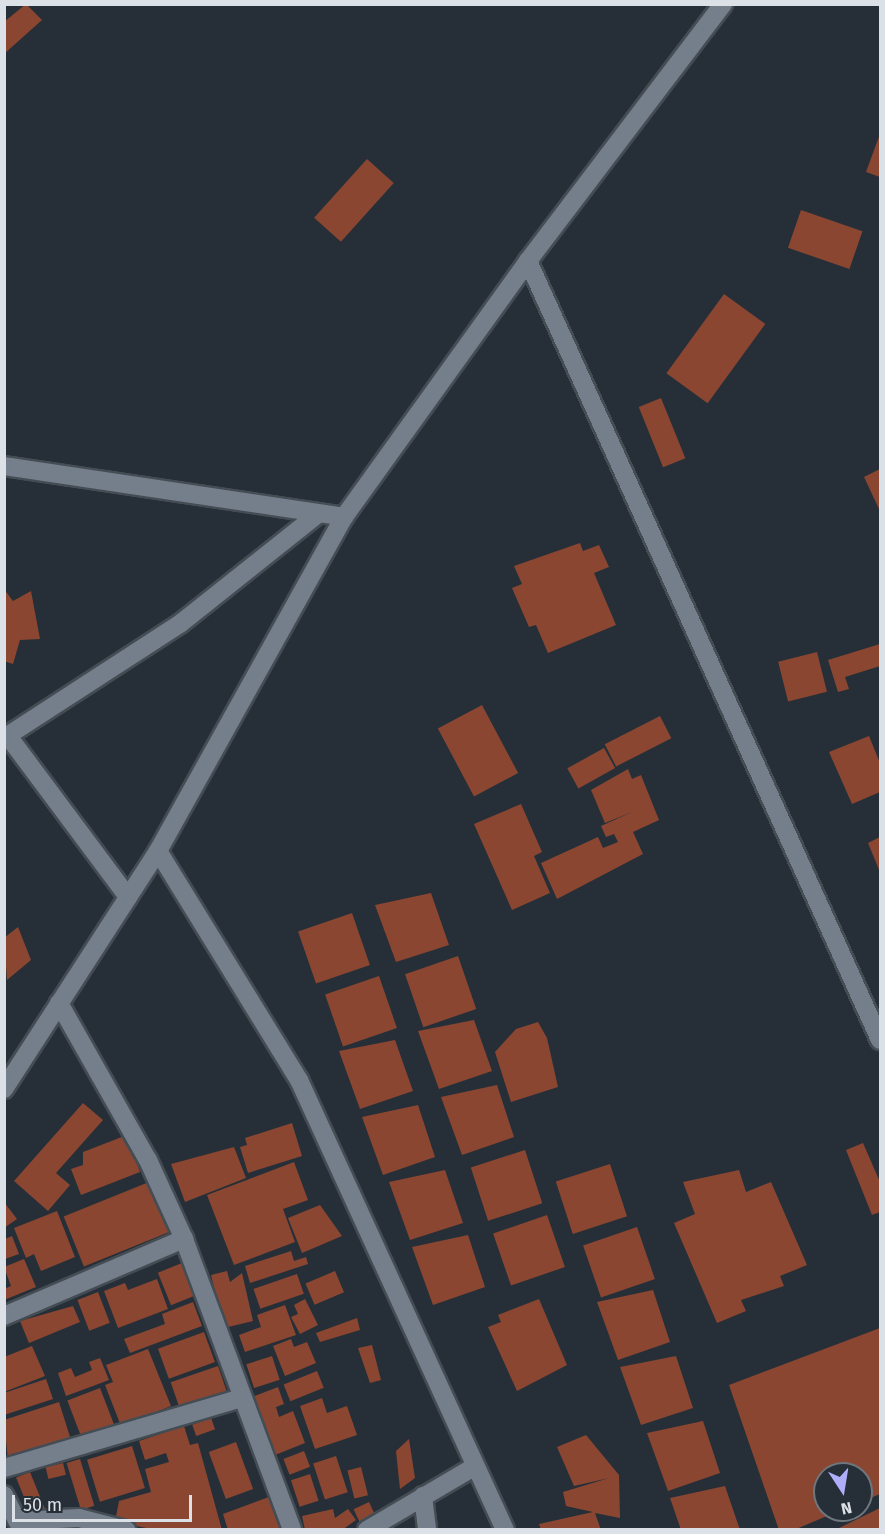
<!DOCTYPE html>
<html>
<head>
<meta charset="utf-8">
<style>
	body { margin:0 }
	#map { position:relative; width:885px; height:1534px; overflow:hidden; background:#262f38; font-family:"Fira Sans",sans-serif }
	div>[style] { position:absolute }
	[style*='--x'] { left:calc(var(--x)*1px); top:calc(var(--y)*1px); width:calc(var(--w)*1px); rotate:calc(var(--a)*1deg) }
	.building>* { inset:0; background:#8a4631; transform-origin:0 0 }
	.roads { filter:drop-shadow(2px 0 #444c54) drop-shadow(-2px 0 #444c54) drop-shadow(0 2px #444c54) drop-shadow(0 -2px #444c54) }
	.minor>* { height:18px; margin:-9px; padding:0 9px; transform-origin:9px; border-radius:9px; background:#757f8b }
	.tertiary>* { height:18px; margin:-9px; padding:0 9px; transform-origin:9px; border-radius:9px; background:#757f8b }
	span { translate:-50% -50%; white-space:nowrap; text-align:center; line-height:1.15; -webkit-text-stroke:4.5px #262f38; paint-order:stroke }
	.frame { position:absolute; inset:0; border:6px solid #dbe1e7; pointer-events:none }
	.north { position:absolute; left:813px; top:1462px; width:60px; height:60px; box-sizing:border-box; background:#262f38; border:2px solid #6e767e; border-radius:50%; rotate:168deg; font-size:16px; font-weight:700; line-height:24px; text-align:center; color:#dbe1e7 }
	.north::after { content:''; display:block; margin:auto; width:21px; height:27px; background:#afaefa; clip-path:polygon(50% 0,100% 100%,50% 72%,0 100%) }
	.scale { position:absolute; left:12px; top:1495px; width:180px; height:27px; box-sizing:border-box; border:3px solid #dbe1e7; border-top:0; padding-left:8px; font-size:18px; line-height:21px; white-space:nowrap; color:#dbe1e7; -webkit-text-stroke:4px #262f38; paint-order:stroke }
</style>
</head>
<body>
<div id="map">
	<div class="building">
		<div style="clip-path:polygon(26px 4px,42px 20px,4px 54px,4px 22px)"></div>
		<div style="clip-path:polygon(880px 134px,880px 177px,866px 172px)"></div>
		<div style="left:367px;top:159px;width:36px;height:79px;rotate:42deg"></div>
		<div style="left:801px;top:210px;width:65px;height:40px;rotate:19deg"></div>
		<div style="left:724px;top:294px;width:51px;height:98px;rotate:36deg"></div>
		<div style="left:661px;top:398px;width:65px;height:24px;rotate:68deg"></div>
		<div style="clip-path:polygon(880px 469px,880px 511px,864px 477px)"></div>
		<div style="clip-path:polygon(580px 543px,583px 551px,599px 545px,609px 567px,594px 573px,616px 625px,548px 653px,536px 625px,529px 627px,512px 588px,522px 584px,514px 566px)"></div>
		<div style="clip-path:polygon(4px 589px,13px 601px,31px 591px,40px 639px,20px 640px,13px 664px,4px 661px)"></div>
		<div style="clip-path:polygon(880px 644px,880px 666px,845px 677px,849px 689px,838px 692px,828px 660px)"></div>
		<div style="left:817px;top:652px;width:41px;height:40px;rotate:76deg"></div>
		<div style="left:482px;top:705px;width:77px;height:50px;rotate:62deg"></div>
		<div style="left:660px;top:716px;width:25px;height:62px;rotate:63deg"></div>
		<div style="clip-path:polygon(869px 736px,880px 763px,880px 792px,852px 804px,829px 752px)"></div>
		<div style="left:604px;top:748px;width:23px;height:42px;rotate:61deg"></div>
		<div style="clip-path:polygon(628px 769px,632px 779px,641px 775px,659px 820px,633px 832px,643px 854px,557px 899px,541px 863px,598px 837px,603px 848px,618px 842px,614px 834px,606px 837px,601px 826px,632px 812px,605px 823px,591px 790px)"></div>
		<div style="clip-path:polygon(521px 804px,542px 852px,534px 856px,550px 893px,512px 910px,474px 824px)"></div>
		<div style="clip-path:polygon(880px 837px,880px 872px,868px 843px)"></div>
		<div style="clip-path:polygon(431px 893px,449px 945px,396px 962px,375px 905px)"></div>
		<div style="left:352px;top:913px;width:55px;height:57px;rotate:71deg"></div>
		<div style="clip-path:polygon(18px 927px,31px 960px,7px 980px,4px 938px)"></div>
		<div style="left:458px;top:956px;width:56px;height:56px;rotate:71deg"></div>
		<div style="left:379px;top:976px;width:55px;height:57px;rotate:71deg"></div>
		<div style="clip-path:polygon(474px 1020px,492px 1071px,439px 1089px,418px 1031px)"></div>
		<div style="clip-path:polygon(538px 1022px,547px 1038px,558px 1087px,511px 1102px,495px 1052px,516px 1029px)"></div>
		<div style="clip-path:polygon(395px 1040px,413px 1091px,360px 1109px,339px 1051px)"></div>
		<div style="clip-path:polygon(497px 1085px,514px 1137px,462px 1155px,441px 1097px)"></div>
		<div style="clip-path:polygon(83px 1103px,103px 1120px,56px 1173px,70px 1185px,48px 1211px,14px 1181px)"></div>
		<div style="clip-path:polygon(418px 1105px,435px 1157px,383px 1175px,362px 1117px)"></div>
		<div style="clip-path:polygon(292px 1123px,302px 1156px,248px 1173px,240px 1147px,247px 1145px,245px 1138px)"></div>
		<div style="clip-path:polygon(127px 1135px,140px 1172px,81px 1195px,71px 1169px,83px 1165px,83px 1152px)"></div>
		<div style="clip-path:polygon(863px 1143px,880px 1182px,880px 1212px,872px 1215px,846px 1150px)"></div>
		<div style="clip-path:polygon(234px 1147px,246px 1178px,185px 1202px,171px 1164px)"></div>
		<div style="left:525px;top:1150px;width:56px;height:57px;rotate:72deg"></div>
		<div style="clip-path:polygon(294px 1162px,308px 1200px,283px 1209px,295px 1242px,234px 1265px,207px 1195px)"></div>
		<div style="left:610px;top:1164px;width:55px;height:57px;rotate:72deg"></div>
		<div style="clip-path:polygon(445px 1170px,463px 1223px,410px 1240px,389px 1182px)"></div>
		<div style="clip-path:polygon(739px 1170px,746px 1192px,771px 1182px,807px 1265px,780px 1276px,784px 1286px,741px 1300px,746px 1311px,717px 1323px,674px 1223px,695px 1214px,683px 1182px)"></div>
		<div style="left:149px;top:1182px;width:54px;height:92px;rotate:68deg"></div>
		<div style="clip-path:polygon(4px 1202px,17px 1219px,4px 1228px)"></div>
		<div style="clip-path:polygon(320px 1205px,342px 1236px,302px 1253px,288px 1218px)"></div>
		<div style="clip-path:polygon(57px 1211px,75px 1257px,41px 1271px,34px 1254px,26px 1258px,14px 1228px)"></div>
		<div style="left:547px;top:1215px;width:55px;height:57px;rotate:71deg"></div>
		<div style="left:637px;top:1227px;width:55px;height:57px;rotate:71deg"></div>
		<div style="clip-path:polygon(468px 1235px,485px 1287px,433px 1305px,412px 1247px)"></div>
		<div style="clip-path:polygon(12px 1236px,19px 1254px,5px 1259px,5px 1239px)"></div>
		<div style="clip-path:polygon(291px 1251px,294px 1261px,306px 1257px,308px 1264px,250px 1283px,245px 1266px)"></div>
		<div style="clip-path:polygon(24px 1259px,36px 1287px,4px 1300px,4px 1289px,11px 1286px,4px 1267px)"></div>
		<div style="left:182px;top:1263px;width:35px;height:26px;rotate:68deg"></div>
		<div style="clip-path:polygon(227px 1271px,230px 1282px,242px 1273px,253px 1321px,224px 1328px,211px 1275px)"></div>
		<div style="left:335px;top:1271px;width:23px;height:32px;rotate:67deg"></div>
		<div style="left:297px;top:1274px;width:21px;height:46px;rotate:71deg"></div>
		<div style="clip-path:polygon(157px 1279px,168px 1309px,118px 1328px,104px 1291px,125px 1283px,128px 1290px)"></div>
		<div style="clip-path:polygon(653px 1290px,670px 1342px,618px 1360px,597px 1302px)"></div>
		<div style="left:98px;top:1292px;width:33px;height:22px;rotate:69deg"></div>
		<div style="clip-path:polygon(305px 1299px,318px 1325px,300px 1334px,291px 1317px,298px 1314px,294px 1305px)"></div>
		<div style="clip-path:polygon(539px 1299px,567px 1365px,517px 1391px,488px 1327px,501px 1322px,498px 1315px)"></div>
		<div style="clip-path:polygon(193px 1302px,202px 1326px,130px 1353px,124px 1339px,165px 1324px,162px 1314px)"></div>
		<div style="clip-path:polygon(285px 1305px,296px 1335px,245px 1352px,239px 1335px,261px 1327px,257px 1315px)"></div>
		<div style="clip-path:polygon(73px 1306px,80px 1322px,29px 1343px,20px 1321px)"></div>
		<div style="clip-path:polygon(357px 1318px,360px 1330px,320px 1342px,316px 1333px)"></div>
		<div style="clip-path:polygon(880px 1328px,880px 1494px,861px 1502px,861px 1474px,825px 1474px,825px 1510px,841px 1510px,794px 1530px,779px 1530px,729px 1385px)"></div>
		<div style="left:204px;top:1332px;width:32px;height:49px;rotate:70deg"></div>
		<div style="clip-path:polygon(291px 1339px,294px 1347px,307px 1342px,316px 1363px,285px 1376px,273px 1346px)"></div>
		<div style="clip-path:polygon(372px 1345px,381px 1380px,370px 1383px,358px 1348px)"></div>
		<div style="clip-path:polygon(32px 1346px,45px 1376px,4px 1392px,4px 1357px)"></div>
		<div style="clip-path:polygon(148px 1349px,171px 1406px,121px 1426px,105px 1385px,113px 1382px,106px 1365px)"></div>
		<div style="left:272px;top:1356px;width:25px;height:27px;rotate:72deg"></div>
		<div style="clip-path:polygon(676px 1356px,693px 1408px,641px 1425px,620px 1367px)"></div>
		<div style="clip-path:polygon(100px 1358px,109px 1380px,66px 1396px,58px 1373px,71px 1368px,75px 1377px,92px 1370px,89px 1362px)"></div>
		<div style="left:218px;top:1366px;width:28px;height:50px;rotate:71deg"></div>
		<div style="left:317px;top:1371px;width:18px;height:36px;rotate:68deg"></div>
		<div style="clip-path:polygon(46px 1379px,53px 1399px,4px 1415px,4px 1393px)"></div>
		<div style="clip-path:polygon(278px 1387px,284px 1404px,276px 1407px,279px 1417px,293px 1411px,305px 1443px,275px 1455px,252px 1397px)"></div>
		<div style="left:100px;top:1388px;width:40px;height:35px;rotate:69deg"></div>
		<div style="clip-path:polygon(322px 1398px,327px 1413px,347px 1406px,357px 1435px,315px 1449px,300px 1406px)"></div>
		<div style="clip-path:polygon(59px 1402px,71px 1440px,8px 1461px,4px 1420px)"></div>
		<div style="left:211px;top:1418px;width:12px;height:20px;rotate:70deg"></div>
		<div style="clip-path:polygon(703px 1421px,720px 1473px,668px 1491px,647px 1433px)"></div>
		<div style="clip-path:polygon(184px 1426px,190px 1445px,198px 1443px,222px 1530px,157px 1530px,115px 1522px,119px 1501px,151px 1492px,145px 1469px,169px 1462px,166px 1453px,145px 1460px,139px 1441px)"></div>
		<div style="clip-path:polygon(586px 1435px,619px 1475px,620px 1518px,595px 1513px,601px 1530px,541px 1530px,539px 1524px,593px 1512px,566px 1506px,563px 1492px,609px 1478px,574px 1486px,557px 1447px)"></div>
		<div style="clip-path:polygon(409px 1439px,415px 1478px,400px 1489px,396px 1451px)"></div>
		<div style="left:236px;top:1442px;width:50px;height:29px;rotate:70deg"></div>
		<div style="left:132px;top:1446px;width:44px;height:47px;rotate:73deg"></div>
		<div style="left:304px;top:1451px;width:17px;height:22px;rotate:69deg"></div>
		<div style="left:336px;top:1456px;width:38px;height:24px;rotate:72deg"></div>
		<div style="left:80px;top:1459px;width:49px;height:14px;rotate:73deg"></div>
		<div style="left:63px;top:1463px;width:12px;height:18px;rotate:76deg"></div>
		<div style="left:361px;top:1467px;width:29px;height:14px;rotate:76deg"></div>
		<div style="left:30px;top:1472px;width:40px;height:15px;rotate:68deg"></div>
		<div style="left:310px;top:1474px;width:28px;height:20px;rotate:72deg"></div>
		<div style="clip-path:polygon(725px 1486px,740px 1530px,681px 1530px,670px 1498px)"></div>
		<div style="clip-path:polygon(274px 1495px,287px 1530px,228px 1530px,223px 1514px)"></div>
		<div style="left:369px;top:1502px;width:14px;height:17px;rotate:65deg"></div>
		<div style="clip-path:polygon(880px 1508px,880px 1530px,835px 1530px)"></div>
		<div style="clip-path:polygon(333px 1509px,335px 1518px,348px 1509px,356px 1520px,342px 1530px,305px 1530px,302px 1516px)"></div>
	</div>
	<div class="roads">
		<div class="minor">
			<div style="--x:528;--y:261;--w:855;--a:65.68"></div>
			<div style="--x:4;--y:466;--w:344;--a:8.5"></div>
			<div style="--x:8;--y:736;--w:201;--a:53.3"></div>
			<div style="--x:4;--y:738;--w:211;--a:-33"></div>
			<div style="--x:181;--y:623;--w:174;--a:-38.5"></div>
			<div style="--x:158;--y:851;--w:269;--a:58.4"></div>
			<div style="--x:299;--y:1080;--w:495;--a:65.4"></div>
			<div style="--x:59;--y:1003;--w:180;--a:60.5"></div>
			<div style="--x:148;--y:1160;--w:87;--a:65.5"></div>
			<div style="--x:184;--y:1239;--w:310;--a:69.6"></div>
			<div style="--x:4;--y:1316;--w:196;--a:-23.2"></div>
			<div style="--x:4;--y:1468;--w:248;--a:-16.4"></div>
			<div style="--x:4;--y:1495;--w:39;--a:63"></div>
			<div style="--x:423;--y:1496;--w:34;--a:83"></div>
			<div style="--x:18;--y:1521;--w:61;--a:-2.8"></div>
			<div style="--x:79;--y:1518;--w:49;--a:14.3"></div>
			<div style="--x:367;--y:1530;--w:124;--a:-30.5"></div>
		</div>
		<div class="tertiary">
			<div style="--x:4;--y:1089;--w:283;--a:-57.1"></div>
			<div style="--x:158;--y:851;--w:382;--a:-60.9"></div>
			<div style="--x:344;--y:517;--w:315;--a:-54.3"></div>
			<div style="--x:528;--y:261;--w:323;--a:-52.8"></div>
		</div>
	</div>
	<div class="frame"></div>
	<div class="north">N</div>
	<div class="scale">50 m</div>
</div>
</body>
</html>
